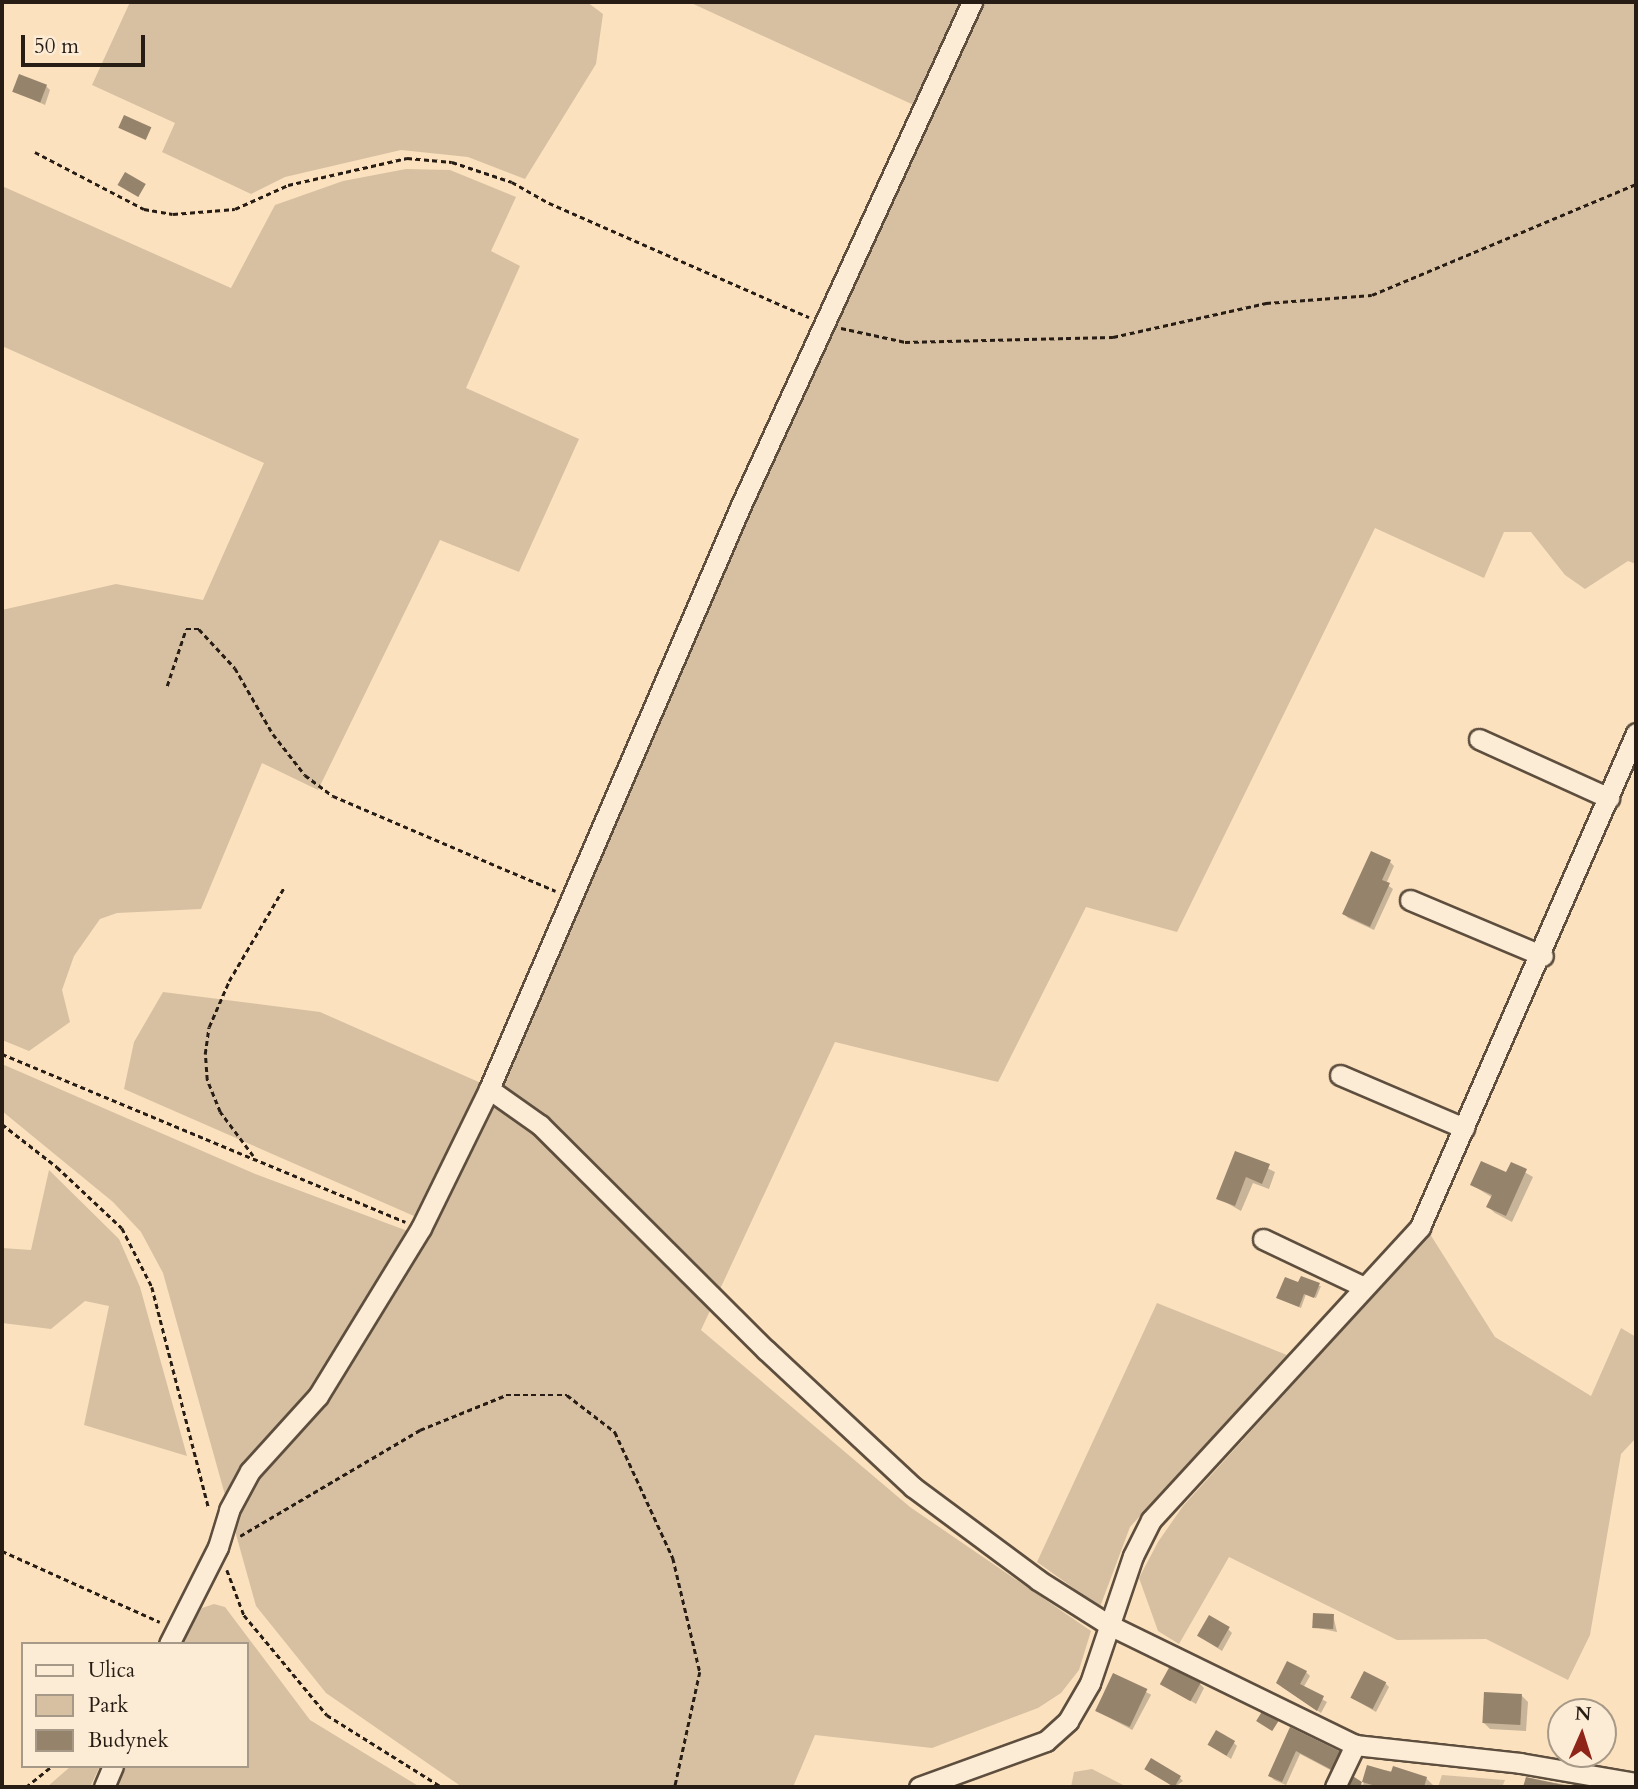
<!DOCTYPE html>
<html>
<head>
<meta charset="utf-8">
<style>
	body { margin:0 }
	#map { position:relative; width:1638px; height:1789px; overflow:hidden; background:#fbe1be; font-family:Cardo,serif }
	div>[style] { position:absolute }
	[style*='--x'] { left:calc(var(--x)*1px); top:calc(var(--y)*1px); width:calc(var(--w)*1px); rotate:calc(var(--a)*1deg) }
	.green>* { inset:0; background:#d7c0a1 }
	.shadow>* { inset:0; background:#0003; transform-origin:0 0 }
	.building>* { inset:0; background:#96836c; transform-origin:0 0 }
	.path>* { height:2.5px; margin-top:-1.25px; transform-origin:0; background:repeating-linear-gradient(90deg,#281d14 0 5px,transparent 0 8.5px) }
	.roads { filter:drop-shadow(2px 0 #5d4e3e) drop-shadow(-2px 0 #5d4e3e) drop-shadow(0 2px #5d4e3e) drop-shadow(0 -2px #5d4e3e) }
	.minor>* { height:19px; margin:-9.5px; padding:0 9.5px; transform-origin:9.5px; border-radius:9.5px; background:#fcecd5 }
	span { translate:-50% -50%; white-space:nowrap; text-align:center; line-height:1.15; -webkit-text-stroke:7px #fcecd5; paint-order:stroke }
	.frame { position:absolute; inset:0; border:4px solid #281d14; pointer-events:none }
	.legend { position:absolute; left:21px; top:1642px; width:228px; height:126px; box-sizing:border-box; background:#fcecd5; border:2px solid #a79988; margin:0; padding:9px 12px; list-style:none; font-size:21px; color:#281d14 }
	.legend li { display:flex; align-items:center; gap:14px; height:35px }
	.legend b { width:35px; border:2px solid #a79988 }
	.north { position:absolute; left:1547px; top:1698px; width:70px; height:70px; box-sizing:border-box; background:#fcecd5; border:2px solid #a79988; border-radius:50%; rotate:3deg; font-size:19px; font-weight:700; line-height:28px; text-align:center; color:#281d14 }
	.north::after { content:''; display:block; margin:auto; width:24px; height:32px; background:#8f2418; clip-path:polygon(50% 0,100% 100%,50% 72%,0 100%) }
	.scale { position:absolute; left:21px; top:35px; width:124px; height:32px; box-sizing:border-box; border:4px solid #281d14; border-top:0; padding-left:9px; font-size:21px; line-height:24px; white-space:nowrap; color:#281d14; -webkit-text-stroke:5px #fcecd5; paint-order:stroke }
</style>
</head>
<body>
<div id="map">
	<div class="green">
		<div style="clip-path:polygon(130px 2px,587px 2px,603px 14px,596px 64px,525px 179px,468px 157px,401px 150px,285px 177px,251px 194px,162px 152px,175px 123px,92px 85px)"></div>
		<div style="clip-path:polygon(689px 2px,1636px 2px,1636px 564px,1628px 561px,1585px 589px,1565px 575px,1531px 532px,1504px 532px,1484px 578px,1375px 528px,1177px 932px,1086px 907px,998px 1082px,835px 1042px,701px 1330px,910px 1507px,1091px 1631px,1079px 1670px,1061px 1693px,1038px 1708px,932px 1748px,815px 1735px,793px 1787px,462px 1787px,326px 1693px,256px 1606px,163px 1273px,141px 1232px,113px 1202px,2px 1111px,2px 1064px,253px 1173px,429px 1239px,929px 112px)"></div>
		<div style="clip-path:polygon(406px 169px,450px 170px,516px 197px,491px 251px,520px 266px,466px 388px,579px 439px,519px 572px,440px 540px,318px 790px,262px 763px,201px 909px,117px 913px,100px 919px,74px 956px,62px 990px,70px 1022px,29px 1051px,2px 1040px,2px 610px,116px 584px,203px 600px,264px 463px,2px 346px,2px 186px,231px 288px,275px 205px,343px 181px)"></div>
		<div style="clip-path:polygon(163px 992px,320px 1012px,481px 1083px,414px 1216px,124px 1089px,134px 1042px)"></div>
		<div style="clip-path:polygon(49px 1170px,119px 1239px,140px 1287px,187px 1456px,84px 1425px,109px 1306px,85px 1301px,51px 1329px,2px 1323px,2px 1248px,31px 1250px)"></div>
		<div style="clip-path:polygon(1430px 1234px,1495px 1337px,1591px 1396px,1621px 1328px,1636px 1337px,1636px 1438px,1621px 1454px,1590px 1635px,1568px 1680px,1486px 1639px,1397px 1640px,1229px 1557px,1179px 1644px,1158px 1631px,1139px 1578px,1158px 1542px,1183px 1506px)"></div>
		<div style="clip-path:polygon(1157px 1303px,1287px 1355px,1130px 1527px,1100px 1607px,1037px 1562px)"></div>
		<div style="clip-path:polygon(214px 1604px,225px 1607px,310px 1720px,420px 1787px,114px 1787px,123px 1766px,247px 1766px,247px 1644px,181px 1644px,202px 1608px)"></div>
		<div style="clip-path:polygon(71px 1766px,100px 1766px,90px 1787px,47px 1787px)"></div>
		<div style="clip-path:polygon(1092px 1769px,1127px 1787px,1071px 1787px,1074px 1772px)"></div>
		<div style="clip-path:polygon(1442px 1775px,1505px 1780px,1502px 1787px,1438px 1787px)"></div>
	</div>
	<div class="shadow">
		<div style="clip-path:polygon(46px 86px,50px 90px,45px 105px,15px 91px)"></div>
		<div style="clip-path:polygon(1390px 862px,1394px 866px,1386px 884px,1393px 889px,1374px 930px,1348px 918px,1344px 914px)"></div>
		<div style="clip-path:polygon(1236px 1153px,1275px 1172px,1269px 1189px,1253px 1183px,1241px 1211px,1218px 1198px)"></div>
		<div style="clip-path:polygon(1511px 1164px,1533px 1177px,1512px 1222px,1495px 1213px,1488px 1207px,1493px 1198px,1472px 1185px,1507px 1174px)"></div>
		<div style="clip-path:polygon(1299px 1285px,1321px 1286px,1316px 1298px,1306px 1294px,1301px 1308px,1280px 1299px)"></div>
		<div style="clip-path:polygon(1333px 1615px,1337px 1632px,1314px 1627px)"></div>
		<div style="clip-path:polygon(1228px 1629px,1232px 1633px,1222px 1651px,1199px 1636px)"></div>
		<div style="clip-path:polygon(1306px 1672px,1310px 1676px,1303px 1688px,1327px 1702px,1321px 1713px,1282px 1687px)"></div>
		<div style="left:1114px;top:1675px;width:42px;height:40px;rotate:28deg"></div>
		<div style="clip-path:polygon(1385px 1683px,1389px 1687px,1376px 1712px,1352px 1698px)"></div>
		<div style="clip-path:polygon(1162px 1684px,1200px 1684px,1204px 1688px,1196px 1704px)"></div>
		<div style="clip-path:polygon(1522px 1696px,1528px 1702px,1526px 1731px,1490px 1729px,1483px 1722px)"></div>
		<div style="clip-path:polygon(1291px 1729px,1340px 1753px,1344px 1757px,1336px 1773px,1300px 1754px,1286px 1785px,1274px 1780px,1270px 1776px)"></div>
		<div style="clip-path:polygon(1233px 1742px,1237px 1746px,1231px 1759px,1210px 1745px)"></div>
		<div style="clip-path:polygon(1368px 1767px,1426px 1778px,1433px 1785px,1347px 1787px,1351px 1778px,1363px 1785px)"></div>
		<div style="clip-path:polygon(1151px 1773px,1179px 1777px,1183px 1781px,1175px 1787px)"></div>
		<div style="clip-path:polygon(1527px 1779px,1583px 1787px,1525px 1787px)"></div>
	</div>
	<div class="building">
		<div style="left:19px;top:74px;width:30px;height:19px;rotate:21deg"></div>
		<div style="left:124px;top:115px;width:30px;height:14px;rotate:24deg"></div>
		<div style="left:125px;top:172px;width:24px;height:15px;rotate:30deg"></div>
		<div style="clip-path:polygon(1371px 851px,1391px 860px,1382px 880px,1390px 883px,1370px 927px,1342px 914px)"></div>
		<div style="clip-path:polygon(1235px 1151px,1270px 1164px,1262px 1184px,1246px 1177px,1235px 1206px,1216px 1199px)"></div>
		<div style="clip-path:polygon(1481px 1161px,1506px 1172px,1511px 1162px,1527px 1169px,1506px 1216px,1486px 1207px,1492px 1195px,1470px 1185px)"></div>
		<div style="clip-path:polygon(1301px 1276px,1320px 1283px,1314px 1298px,1304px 1294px,1299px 1307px,1276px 1298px,1285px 1277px,1298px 1282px)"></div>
		<div style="left:1313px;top:1613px;width:21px;height:15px;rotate:3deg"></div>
		<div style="left:1209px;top:1615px;width:24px;height:24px;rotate:30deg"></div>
		<div style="clip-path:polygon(1287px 1661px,1307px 1671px,1300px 1684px,1324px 1696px,1317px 1711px,1276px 1683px)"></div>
		<div style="left:1170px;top:1666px;width:35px;height:21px;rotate:29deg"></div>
		<div style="left:1364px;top:1671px;width:25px;height:30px;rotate:27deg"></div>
		<div style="left:1113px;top:1673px;width:38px;height:42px;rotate:25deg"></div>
		<div style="left:1484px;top:1692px;width:38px;height:31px;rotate:3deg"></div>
		<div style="left:1263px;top:1710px;width:19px;height:13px;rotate:32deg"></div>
		<div style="clip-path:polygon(1290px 1727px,1341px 1752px,1332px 1770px,1296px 1751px,1282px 1782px,1268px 1776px)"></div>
		<div style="left:1216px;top:1730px;width:22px;height:17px;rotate:30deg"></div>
		<div style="left:1151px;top:1758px;width:35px;height:13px;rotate:31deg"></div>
		<div style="clip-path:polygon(1367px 1765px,1391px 1772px,1393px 1766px,1427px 1777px,1424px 1787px,1379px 1787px,1362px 1782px,1360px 1787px,1345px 1787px,1351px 1775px,1362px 1782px)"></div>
		<div style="clip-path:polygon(1526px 1777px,1568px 1786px,1568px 1787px,1523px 1787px)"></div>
	</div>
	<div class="path">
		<div style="--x:35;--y:152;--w:123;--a:27.6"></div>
		<div style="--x:144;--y:209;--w:29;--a:10"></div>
		<div style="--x:173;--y:214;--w:62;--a:-4.6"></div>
		<div style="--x:235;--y:209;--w:58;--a:-24.4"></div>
		<div style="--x:288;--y:185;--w:122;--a:-12.8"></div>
		<div style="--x:407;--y:158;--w:45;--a:5.1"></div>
		<div style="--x:452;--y:162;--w:63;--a:18.4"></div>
		<div style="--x:512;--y:182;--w:43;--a:29.6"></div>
		<div style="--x:549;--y:203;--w:284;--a:23.7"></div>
		<div style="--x:841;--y:328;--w:66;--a:12.3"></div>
		<div style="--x:905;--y:342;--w:208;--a:-1.4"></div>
		<div style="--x:1113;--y:337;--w:157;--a:-12.5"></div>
		<div style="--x:1266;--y:303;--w:106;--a:-4.3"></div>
		<div style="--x:1372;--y:295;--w:286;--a:-22.8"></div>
		<div style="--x:167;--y:686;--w:60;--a:-71.6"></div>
		<div style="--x:186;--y:629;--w:13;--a:0"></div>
		<div style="--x:199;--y:629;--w:53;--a:47.3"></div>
		<div style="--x:235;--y:668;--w:76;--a:60.1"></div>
		<div style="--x:273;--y:734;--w:52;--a:52"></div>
		<div style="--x:305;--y:775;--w:35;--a:37"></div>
		<div style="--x:333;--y:796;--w:242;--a:23.1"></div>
		<div style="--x:2;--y:1054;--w:437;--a:22.6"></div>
		<div style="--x:2;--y:1124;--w:70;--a:38"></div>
		<div style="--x:57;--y:1167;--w:89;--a:43.2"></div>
		<div style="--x:122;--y:1228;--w:66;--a:63"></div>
		<div style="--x:152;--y:1287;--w:229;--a:75.6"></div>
		<div style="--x:253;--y:1156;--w:55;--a:-126.9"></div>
		<div style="--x:220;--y:1112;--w:35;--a:-112"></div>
		<div style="--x:207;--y:1080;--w:26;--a:-94"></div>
		<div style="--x:205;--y:1054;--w:27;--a:-82"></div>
		<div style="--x:209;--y:1027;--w:50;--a:-66.5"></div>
		<div style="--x:229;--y:981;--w:110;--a:-59.5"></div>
		<div style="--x:240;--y:1536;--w:209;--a:-30.5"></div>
		<div style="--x:420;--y:1430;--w:93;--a:-22.1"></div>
		<div style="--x:506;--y:1395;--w:61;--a:0"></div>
		<div style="--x:567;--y:1395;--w:61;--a:37.6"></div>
		<div style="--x:615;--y:1432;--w:139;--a:65.3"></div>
		<div style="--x:673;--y:1558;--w:117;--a:76.7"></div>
		<div style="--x:700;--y:1672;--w:118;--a:102.3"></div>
		<div style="--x:2;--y:1551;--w:173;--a:24.2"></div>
		<div style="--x:227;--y:1570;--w:48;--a:69.3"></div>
		<div style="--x:244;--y:1615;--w:130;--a:50.3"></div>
		<div style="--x:327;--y:1715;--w:136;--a:32.1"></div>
		<div style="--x:26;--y:1787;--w:33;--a:-39"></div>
	</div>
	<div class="roads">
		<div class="minor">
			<div style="--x:1479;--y:739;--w:143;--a:24.4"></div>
			<div style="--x:1410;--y:900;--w:144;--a:22.8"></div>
			<div style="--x:1340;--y:1075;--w:135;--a:23.1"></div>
			<div style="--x:489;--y:1089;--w:62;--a:35.2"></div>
			<div style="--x:540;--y:1125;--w:319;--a:44.9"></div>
			<div style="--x:766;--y:1350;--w:201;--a:43"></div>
			<div style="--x:913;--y:1487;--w:156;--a:36.6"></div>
			<div style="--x:1038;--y:1580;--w:84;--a:32.4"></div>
			<div style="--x:1109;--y:1625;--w:274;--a:26"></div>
			<div style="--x:1355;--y:1745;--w:166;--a:6.2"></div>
			<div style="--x:1520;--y:1763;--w:118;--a:9.8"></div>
			<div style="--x:1263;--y:1239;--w:112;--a:25.4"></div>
			<div style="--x:169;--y:1644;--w:109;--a:-63.2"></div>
			<div style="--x:218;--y:1547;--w:39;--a:-73"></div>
			<div style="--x:229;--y:1510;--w:44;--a:-61.7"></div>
			<div style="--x:250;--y:1471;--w:101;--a:-47.8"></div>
			<div style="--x:318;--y:1396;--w:197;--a:-58.5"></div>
			<div style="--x:421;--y:1228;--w:155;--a:-63.9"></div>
			<div style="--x:489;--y:1089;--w:636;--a:-66.66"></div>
			<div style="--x:741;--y:505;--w:554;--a:-65.33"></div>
			<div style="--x:104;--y:1787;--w:23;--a:-67"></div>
			<div style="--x:919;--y:1787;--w:135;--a:-19.9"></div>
			<div style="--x:1046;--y:1741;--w:30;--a:-42"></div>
			<div style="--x:1068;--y:1721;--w:44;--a:-59.9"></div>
			<div style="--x:1090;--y:1683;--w:134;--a:-71.3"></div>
			<div style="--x:1133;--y:1556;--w:40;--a:-63.4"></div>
			<div style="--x:1151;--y:1520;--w:398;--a:-47.4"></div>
			<div style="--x:1420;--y:1227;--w:539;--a:-66.38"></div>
			<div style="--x:1335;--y:1787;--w:47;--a:-64.5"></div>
		</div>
	</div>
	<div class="frame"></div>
	<ul class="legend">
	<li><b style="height:9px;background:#fcecd5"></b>Ulica</li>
	<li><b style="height:19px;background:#d7c0a1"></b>Park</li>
	<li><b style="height:19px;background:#96836c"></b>Budynek</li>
	</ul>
	<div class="north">N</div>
	<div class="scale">50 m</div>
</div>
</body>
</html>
